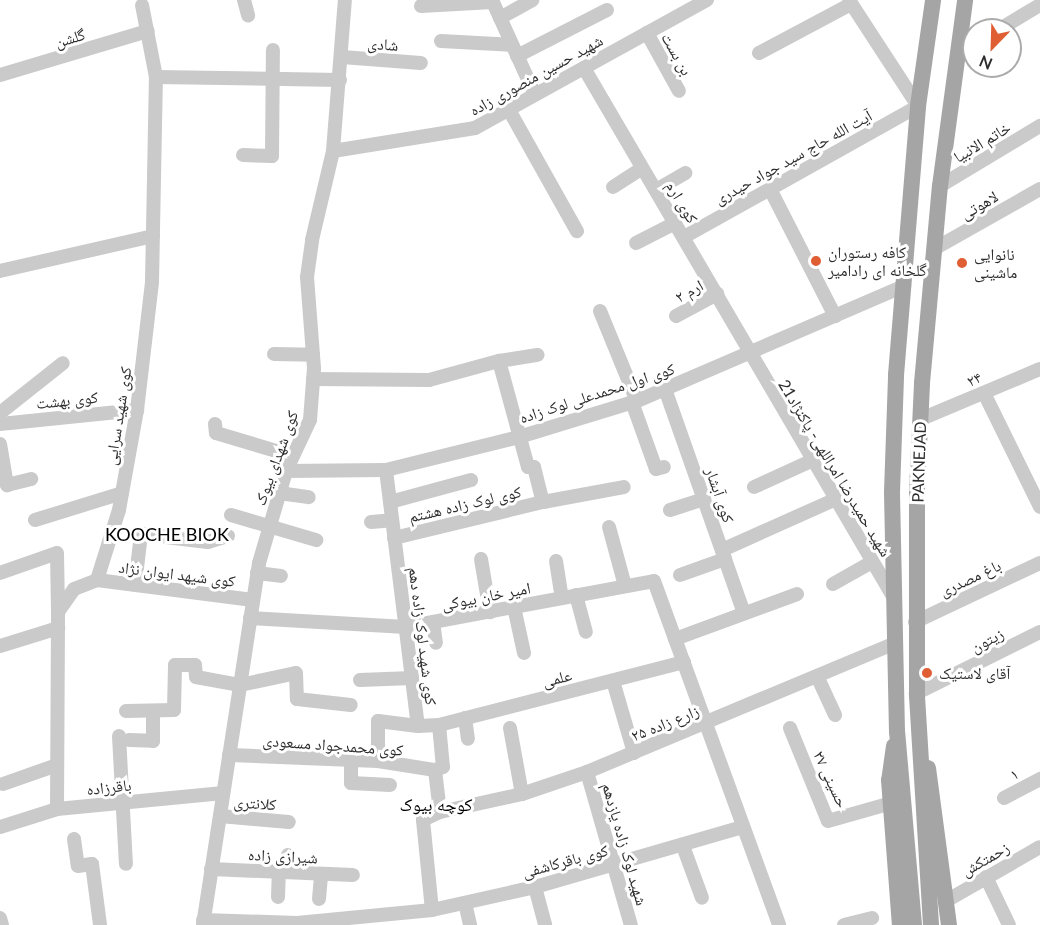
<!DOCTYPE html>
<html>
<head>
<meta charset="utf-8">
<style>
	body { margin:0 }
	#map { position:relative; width:1040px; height:925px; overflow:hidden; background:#fff; font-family:Lato,"Noto Naskh Arabic",sans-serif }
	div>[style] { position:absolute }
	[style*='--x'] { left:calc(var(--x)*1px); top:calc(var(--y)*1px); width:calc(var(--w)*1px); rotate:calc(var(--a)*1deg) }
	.minor>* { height:14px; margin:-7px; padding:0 7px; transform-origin:7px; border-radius:7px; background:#cacaca }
	.major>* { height:16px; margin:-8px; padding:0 8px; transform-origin:8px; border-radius:8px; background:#a5a5a5 }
	.dots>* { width:16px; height:16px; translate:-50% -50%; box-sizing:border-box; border:3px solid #fff; border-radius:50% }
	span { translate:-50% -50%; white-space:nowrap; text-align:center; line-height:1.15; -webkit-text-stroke:6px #fff; paint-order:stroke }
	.street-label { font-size:16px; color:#2d2d2d }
	.poi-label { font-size:16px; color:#2d2d2d }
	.left { translate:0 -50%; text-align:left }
	.neighbourhood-label { font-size:18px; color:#000 }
	.north { position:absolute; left:962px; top:18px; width:60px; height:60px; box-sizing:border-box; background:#fff; border:2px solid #ababab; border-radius:50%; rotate:203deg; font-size:16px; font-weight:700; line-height:24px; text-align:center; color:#2d2d2d }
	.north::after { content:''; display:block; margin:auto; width:21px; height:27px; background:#e05e34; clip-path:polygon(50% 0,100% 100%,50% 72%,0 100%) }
</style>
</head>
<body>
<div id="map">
	<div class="minor">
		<div style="--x:244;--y:0;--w:16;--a:75"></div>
		<div style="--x:492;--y:0;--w:104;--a:65.6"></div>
		<div style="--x:421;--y:6;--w:72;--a:-3.2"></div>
		<div style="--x:500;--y:18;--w:37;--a:-29"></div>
		<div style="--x:998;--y:30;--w:49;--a:-30.8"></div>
		<div style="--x:647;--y:33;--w:66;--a:61.1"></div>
		<div style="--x:441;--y:41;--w:71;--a:3.2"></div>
		<div style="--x:759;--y:53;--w:104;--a:-28"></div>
		<div style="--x:958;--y:54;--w:19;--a:-32"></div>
		<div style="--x:517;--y:56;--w:101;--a:-27.1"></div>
		<div style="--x:342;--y:57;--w:79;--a:4.3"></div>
		<div style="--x:584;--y:68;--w:614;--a:59.68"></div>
		<div style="--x:0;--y:75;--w:154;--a:-16.6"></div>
		<div style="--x:156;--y:77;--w:184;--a:0.9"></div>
		<div style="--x:509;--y:110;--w:139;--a:60.7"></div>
		<div style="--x:333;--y:151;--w:144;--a:-9.2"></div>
		<div style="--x:475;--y:128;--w:265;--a:-28.9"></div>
		<div style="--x:243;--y:155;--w:29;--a:2"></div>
		<div style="--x:272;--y:156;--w:106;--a:-89.5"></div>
		<div style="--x:940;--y:186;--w:117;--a:-31"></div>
		<div style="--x:613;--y:187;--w:33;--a:-33"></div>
		<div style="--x:770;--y:189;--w:143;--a:62.9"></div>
		<div style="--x:656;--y:190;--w:34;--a:-30"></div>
		<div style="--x:684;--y:237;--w:268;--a:-29.2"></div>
		<div style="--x:918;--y:106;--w:126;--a:-123.1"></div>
		<div style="--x:636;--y:243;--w:44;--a:-27.1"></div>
		<div style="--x:934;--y:249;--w:122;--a:-29.5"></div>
		<div style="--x:0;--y:271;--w:157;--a:-12.9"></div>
		<div style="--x:600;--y:311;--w:97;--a:67.7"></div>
		<div style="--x:676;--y:316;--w:47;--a:-28.2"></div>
		<div style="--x:274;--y:354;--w:39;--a:1"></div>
		<div style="--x:499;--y:361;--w:110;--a:74.7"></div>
		<div style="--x:528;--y:467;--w:6;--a:0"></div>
		<div style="--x:534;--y:467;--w:36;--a:76"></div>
		<div style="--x:543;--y:502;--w:82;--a:-10.5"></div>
		<div style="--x:313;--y:379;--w:116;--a:0.5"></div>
		<div style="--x:429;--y:380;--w:73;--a:-15.2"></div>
		<div style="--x:499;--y:361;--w:39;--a:-9"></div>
		<div style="--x:665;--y:389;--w:235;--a:70.6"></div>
		<div style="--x:984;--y:393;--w:127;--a:63.8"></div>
		<div style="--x:632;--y:402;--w:71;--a:70.3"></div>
		<div style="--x:656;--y:469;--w:8;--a:-14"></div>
		<div style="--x:0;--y:413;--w:80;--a:-38.4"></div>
		<div style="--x:921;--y:419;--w:129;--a:-22.8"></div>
		<div style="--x:0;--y:424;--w:138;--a:-5.8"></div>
		<div style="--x:215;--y:424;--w:9;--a:84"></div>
		<div style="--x:216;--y:433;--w:80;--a:16.6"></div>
		<div style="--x:0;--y:444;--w:42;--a:80.3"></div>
		<div style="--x:7;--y:485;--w:25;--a:-14"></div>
		<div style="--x:386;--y:470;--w:258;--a:82.9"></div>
		<div style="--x:418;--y:726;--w:21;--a:-3"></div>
		<div style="--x:439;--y:725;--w:42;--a:84.6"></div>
		<div style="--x:443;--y:767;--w:9;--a:159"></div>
		<div style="--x:435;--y:770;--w:42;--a:83.2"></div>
		<div style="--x:440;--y:812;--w:19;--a:155"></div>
		<div style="--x:423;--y:820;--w:90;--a:84.3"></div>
		<div style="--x:286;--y:471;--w:100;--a:-0.6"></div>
		<div style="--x:386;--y:470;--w:137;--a:-13.9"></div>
		<div style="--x:519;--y:437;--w:123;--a:-17"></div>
		<div style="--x:637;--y:401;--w:291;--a:-23.3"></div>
		<div style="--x:754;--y:487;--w:63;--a:-24.5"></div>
		<div style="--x:279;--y:493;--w:30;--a:8"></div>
		<div style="--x:390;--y:502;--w:84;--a:-15.2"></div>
		<div style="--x:670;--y:510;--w:36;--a:-18"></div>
		<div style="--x:231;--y:515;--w:89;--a:16.4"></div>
		<div style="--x:35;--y:520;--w:91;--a:-17.2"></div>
		<div style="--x:371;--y:522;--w:21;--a:-5"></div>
		<div style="--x:609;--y:527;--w:61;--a:74.8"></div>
		<div style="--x:394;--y:538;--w:153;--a:-13.6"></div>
		<div style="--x:722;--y:550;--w:123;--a:-24.1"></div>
		<div style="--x:481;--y:559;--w:54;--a:80.4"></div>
		<div style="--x:556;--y:561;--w:37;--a:81"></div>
		<div style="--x:0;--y:573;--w:60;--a:-19.3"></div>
		<div style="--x:57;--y:553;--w:59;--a:89"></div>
		<div style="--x:257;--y:573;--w:24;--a:7"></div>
		<div style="--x:680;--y:575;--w:48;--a:-19.6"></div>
		<div style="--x:97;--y:580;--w:157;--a:7.3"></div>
		<div style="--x:833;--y:584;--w:45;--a:-29.4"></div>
		<div style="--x:135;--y:585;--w:51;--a:-83.3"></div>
		<div style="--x:141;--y:534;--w:67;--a:6.8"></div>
		<div style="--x:208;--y:542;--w:21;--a:-17"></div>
		<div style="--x:576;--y:595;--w:38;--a:75"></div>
		<div style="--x:514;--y:607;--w:47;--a:77.7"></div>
		<div style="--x:250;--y:618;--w:156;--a:3.3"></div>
		<div style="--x:406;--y:627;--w:252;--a:-10.5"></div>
		<div style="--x:654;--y:581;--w:366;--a:70"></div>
		<div style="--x:433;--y:622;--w:21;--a:82"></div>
		<div style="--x:915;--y:622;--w:138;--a:-25.3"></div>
		<div style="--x:675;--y:639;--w:130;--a:-20.2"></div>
		<div style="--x:0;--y:646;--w:61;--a:-17.2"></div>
		<div style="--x:817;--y:676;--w:43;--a:65.2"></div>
		<div style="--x:360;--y:680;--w:52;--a:-2.2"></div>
		<div style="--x:613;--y:681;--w:75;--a:73.7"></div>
		<div style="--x:917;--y:693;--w:137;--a:-26.4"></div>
		<div style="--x:126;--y:711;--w:48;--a:-1.2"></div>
		<div style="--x:174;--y:710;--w:45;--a:-88.7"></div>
		<div style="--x:175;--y:665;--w:20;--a:0"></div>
		<div style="--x:195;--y:665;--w:12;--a:85"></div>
		<div style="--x:196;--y:677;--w:45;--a:10.3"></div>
		<div style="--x:240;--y:685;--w:57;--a:-12.1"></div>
		<div style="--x:296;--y:673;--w:26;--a:88"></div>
		<div style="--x:297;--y:699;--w:54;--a:6.3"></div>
		<div style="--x:465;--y:718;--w:21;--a:82"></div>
		<div style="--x:439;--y:725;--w:253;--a:-14.4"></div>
		<div style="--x:510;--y:728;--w:67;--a:79.7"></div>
		<div style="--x:790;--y:728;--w:100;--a:67.8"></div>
		<div style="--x:828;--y:821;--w:66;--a:-15.9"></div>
		<div style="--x:119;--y:736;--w:128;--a:86.9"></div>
		<div style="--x:129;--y:740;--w:24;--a:2"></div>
		<div style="--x:153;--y:741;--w:30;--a:-90"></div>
		<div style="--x:229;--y:755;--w:149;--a:2.3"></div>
		<div style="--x:378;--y:761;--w:58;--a:9"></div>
		<div style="--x:351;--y:760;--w:23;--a:90"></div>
		<div style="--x:351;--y:783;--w:39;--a:3"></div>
		<div style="--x:378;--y:761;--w:40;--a:-90"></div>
		<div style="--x:378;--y:721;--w:40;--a:7.1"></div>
		<div style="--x:587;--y:772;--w:159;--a:74"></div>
		<div style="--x:3;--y:784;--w:57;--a:-19.4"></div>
		<div style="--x:1004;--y:798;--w:41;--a:-27.8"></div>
		<div style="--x:57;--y:809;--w:197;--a:-89.7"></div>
		<div style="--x:58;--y:612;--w:28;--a:-55"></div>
		<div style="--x:74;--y:589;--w:25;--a:-21"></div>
		<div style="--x:97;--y:580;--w:73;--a:-72.6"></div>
		<div style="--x:119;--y:510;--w:102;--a:-79.8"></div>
		<div style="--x:137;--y:410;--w:129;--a:-83.3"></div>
		<div style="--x:152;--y:282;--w:205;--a:-88.9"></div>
		<div style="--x:156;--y:77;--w:73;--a:-101"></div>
		<div style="--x:440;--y:812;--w:84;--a:-12.4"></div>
		<div style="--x:522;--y:794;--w:69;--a:-18.7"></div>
		<div style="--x:587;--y:772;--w:334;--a:-22.7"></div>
		<div style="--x:220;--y:816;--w:69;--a:5"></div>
		<div style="--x:0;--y:827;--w:60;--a:-17.5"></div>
		<div style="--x:57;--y:809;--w:167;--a:-5.5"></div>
		<div style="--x:74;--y:839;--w:27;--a:82"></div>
		<div style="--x:78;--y:866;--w:14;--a:-8"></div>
		<div style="--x:92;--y:864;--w:62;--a:82.5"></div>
		<div style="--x:683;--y:846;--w:55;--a:69.9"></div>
		<div style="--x:211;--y:869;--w:142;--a:2.4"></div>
		<div style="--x:286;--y:872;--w:17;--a:-83"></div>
		<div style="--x:986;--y:877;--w:53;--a:64.4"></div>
		<div style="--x:535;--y:887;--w:39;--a:75"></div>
		<div style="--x:278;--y:897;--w:25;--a:-88"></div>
		<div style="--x:319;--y:899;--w:25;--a:-85"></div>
		<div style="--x:946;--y:901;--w:108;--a:-29.9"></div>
		<div style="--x:465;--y:903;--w:23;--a:77"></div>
		<div style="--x:0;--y:918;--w:7;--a:74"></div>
		<div style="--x:203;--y:920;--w:94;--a:1.8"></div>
		<div style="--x:297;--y:923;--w:136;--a:-5.5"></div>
		<div style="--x:432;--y:910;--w:106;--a:-12.6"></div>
		<div style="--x:535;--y:887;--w:216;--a:-16.1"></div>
		<div style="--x:203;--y:925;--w:366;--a:-81.2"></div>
		<div style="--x:259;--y:563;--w:96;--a:-73.6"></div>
		<div style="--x:286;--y:471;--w:56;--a:-64.8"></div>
		<div style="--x:310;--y:420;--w:52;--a:-85.6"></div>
		<div style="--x:314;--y:368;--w:91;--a:-94.4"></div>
		<div style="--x:307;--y:277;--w:37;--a:-82"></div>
		<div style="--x:312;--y:240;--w:91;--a:-76.7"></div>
		<div style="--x:333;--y:151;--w:151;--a:-85.5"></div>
		<div style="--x:844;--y:925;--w:29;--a:-14"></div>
	</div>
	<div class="major">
		<div style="--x:894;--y:746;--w:34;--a:98"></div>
		<div style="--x:889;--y:780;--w:145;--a:85.7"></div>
		<div style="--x:928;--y:768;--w:158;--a:82.4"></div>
		<div style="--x:914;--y:925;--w:194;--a:-95"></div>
		<div style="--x:897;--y:732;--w:240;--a:-91.2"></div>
		<div style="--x:892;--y:492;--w:117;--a:-88"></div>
		<div style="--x:896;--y:375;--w:270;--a:-85.3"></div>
		<div style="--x:918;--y:106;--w:107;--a:-81.9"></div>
		<div style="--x:931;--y:925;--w:232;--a:-93.5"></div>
		<div style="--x:917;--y:693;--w:203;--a:-90"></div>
		<div style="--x:917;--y:490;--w:107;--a:-87.3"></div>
		<div style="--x:922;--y:383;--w:198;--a:-84.8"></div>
		<div style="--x:940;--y:186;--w:188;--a:-82.3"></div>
	</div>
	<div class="dots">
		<div style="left:816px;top:261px;background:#e05e34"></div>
		<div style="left:962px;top:263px;background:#e05e34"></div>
		<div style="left:927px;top:673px;background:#e05e34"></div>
	</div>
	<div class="street-label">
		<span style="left:70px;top:38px;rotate:-17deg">گلشن</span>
		<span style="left:383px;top:44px;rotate:4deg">شادی</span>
		<span style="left:677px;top:54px;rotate:61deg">بن بست</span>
		<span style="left:536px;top:75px;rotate:-29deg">شهید حسین منصوری زاده</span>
		<span style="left:982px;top:142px;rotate:-31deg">خاتم الانبیا</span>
		<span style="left:793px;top:157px;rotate:-29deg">آیت الله حاج سید جواد حیدری</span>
		<span style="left:682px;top:202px;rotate:59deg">کوی ارم</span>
		<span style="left:979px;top:205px;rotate:-30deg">لاهوتی</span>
		<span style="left:689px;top:291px;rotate:-29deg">ارم ۲</span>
		<span style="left:974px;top:379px;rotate:-23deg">۲۴</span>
		<span style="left:597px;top:393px;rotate:-18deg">کوی اول محمدعلی لوک زاده</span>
		<span style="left:67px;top:400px;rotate:-6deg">کوی بهشت</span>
		<span style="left:118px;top:416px;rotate:-81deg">کوی شهید سرایی</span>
		<span style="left:276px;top:458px;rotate:-70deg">کوی شهدای بیوک</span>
		<span style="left:919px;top:462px;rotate:-88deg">PAKNEJAD</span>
		<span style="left:835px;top:468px;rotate:59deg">شهید حمیدرضا امراللهی- پاکنژاد21</span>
		<span style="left:720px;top:495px;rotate:71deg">کوی آبشار</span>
		<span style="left:465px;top:504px;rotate:-13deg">کوی لوک زاده هشتم</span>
		<span style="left:177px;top:574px;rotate:7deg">کوی شیهد ایوان نژاد</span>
		<span style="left:970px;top:578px;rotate:-25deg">باغ مصدری</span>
		<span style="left:486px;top:596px;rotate:-11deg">امیر خان بیوکی</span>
		<span style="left:423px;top:636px;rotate:83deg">کوی شهید لوک زاده دهم</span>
		<span style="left:987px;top:640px;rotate:-27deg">زیتون</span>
		<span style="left:557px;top:678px;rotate:-14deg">علمی</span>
		<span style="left:665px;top:723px;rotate:-22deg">زارع زاده ۲۵</span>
		<span style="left:333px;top:745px;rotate:4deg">کوی محمدجواد مسعودی</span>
		<span style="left:1014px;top:774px;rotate:-27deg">۱</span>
		<span style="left:831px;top:779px;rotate:65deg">حسینی ۲۷</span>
		<span style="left:109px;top:787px;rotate:-6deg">باقرزاده</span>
		<span style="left:255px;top:803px;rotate:4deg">کلانتری</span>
		<span style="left:625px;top:844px;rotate:74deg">شهید لوک زاده یازدهم</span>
		<span style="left:283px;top:856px;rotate:3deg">شیرازی زاده</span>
		<span style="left:985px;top:859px;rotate:-30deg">زحمتکش</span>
		<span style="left:565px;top:861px;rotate:-15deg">کوی باقرکاشفی</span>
	</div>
	<div class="poi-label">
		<span class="left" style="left:828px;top:261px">کافه رستوران<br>گلخانه ای رادامیر</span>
		<span class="left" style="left:974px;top:263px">نانوایی<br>ماشینی</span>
		<span class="left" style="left:939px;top:673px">آقای لاستیک</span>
	</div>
	<div class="neighbourhood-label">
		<span style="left:167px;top:534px">KOOCHE BIOK</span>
		<span style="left:436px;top:804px">کوچه بیوک</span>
	</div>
	<div class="north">N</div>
</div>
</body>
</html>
